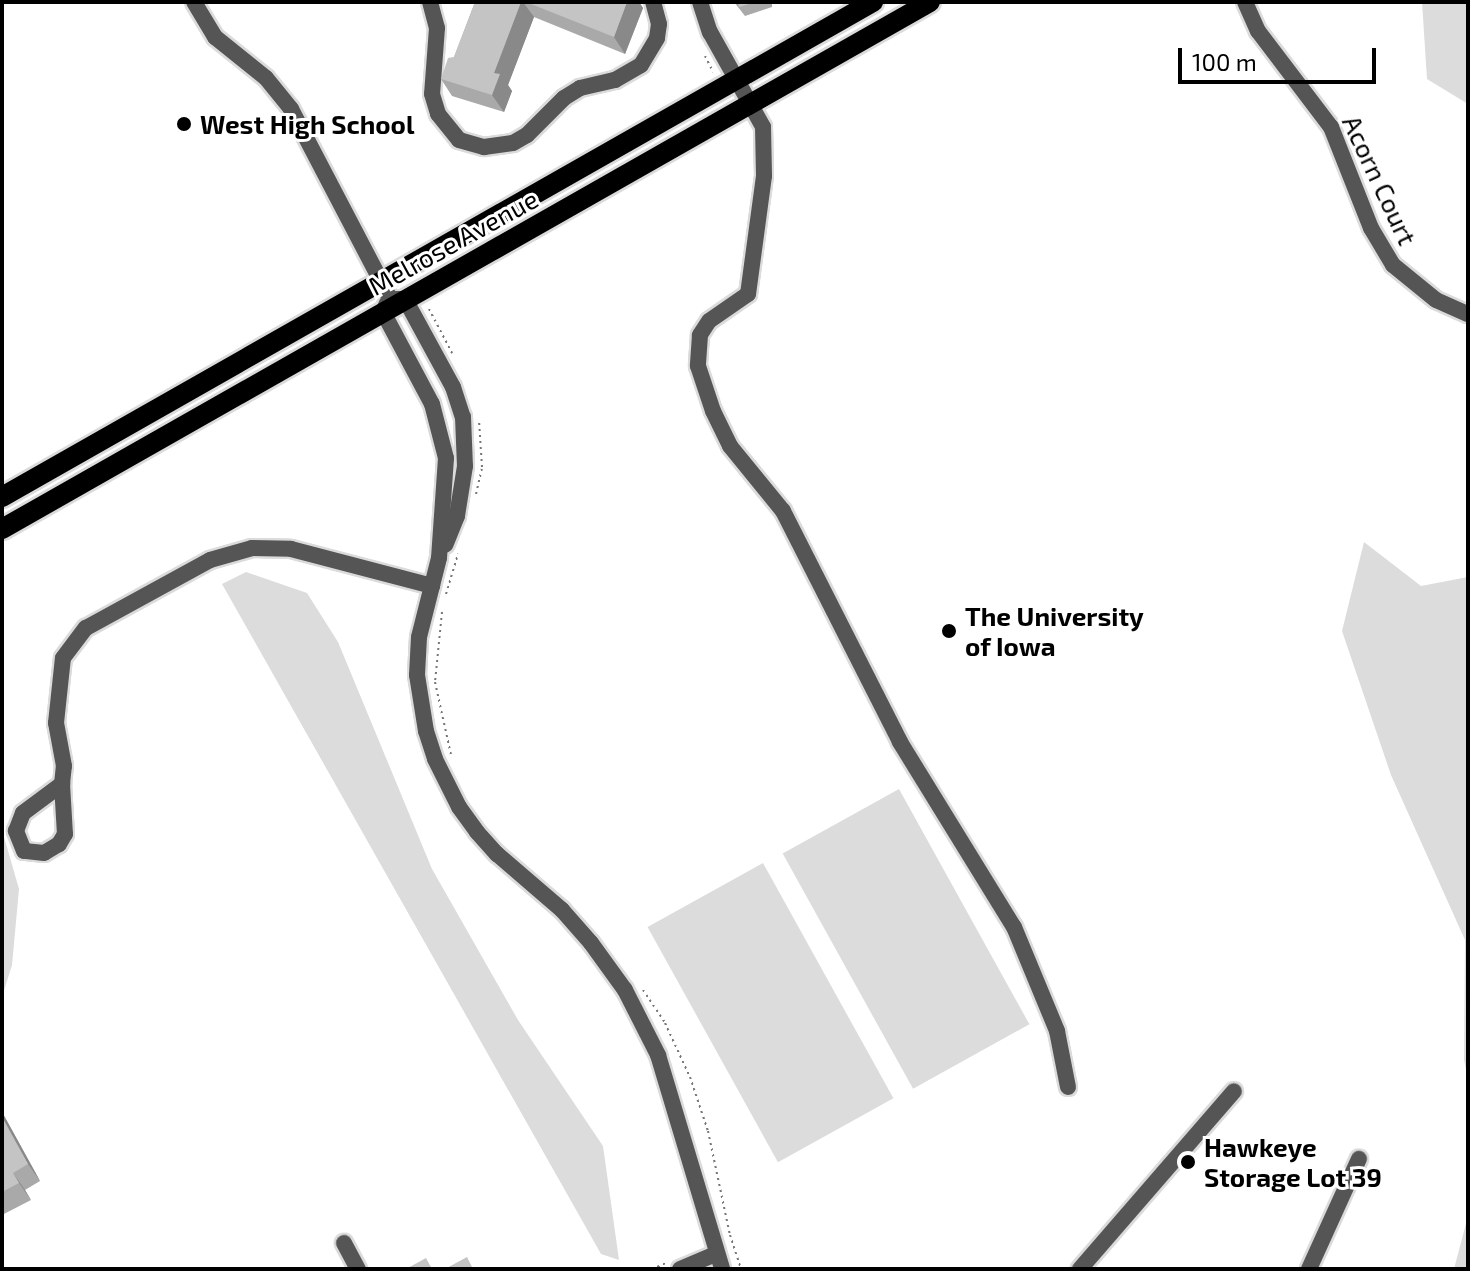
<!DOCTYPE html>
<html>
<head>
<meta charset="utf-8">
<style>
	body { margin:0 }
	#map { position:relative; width:1470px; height:1271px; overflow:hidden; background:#fff; font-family:"Exo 2",sans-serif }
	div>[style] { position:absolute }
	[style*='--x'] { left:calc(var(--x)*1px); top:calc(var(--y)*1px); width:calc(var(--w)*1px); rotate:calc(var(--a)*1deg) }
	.green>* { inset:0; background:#dcdcdc; transform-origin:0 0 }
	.path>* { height:2px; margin-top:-1px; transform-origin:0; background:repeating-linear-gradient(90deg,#777 0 2px,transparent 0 6px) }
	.roads { filter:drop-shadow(2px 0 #dbdbdb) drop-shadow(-2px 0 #dbdbdb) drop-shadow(0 2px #dbdbdb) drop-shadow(0 -2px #dbdbdb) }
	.minor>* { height:16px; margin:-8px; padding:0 8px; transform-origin:8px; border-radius:8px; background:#555 }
	.major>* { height:20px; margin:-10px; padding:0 10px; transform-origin:10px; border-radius:10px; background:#000 }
	.wall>* { inset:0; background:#a9a9a9 }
	.shaded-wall>* { inset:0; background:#898989 }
	.building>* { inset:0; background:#c4c4c4 }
	.dots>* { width:22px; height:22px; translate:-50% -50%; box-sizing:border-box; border:4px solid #fff; border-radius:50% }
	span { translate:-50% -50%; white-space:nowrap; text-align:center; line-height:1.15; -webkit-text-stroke:6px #fff; paint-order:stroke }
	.poi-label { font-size:26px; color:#000; font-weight:700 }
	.left { translate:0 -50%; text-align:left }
	.street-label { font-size:26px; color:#000 }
	.frame { position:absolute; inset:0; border:4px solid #000; pointer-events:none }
	.scale { position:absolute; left:1178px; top:48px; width:198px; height:36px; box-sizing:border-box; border:4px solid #000; border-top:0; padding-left:10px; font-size:24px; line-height:28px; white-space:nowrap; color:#000; -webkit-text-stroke:6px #fff; paint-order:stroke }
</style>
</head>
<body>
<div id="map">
	<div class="green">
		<div style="clip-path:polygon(1422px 2px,1468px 2px,1468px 104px,1427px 79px)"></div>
		<div style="clip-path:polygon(1364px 542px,1421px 586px,1468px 577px,1468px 1078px,1464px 1060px,1465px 940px,1391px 775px,1342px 631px)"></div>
		<div style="clip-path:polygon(246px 572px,307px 593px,338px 642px,432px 869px,518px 1020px,603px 1146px,619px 1260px,601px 1254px,222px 584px)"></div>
		<div style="left:899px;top:789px;width:269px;height:133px;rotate:61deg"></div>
		<div style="clip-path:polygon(2px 830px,19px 889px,12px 965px,2px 997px)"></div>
		<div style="left:763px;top:863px;width:269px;height:132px;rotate:61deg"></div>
		<div style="clip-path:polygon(1468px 1216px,1468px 1269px,1454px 1269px)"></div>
	</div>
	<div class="path">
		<div style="--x:705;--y:56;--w:18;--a:63"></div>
		<div style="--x:429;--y:309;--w:50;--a:62.4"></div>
		<div style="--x:476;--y:494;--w:28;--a:-77"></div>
		<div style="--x:482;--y:467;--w:46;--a:-93.7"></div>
		<div style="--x:446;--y:594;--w:42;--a:-73.3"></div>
		<div style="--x:442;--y:612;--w:70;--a:95.7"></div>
		<div style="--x:435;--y:682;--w:75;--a:77.6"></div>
		<div style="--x:643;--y:990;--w:40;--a:56"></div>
		<div style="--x:665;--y:1023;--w:60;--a:65.2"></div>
		<div style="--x:690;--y:1077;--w:57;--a:71.6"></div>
		<div style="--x:708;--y:1131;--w:106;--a:78.1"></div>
		<div style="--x:730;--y:1235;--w:36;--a:72"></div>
		<div style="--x:652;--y:1269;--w:15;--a:-23"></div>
	</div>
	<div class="roads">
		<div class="minor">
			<div style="--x:194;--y:2;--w:41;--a:59"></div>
			<div style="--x:215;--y:37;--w:65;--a:38.8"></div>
			<div style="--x:266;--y:78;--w:40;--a:51"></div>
			<div style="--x:291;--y:109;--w:213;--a:62.4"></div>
			<div style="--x:430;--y:2;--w:27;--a:75"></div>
			<div style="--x:437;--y:28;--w:66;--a:94.3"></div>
			<div style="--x:432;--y:94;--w:21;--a:73"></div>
			<div style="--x:438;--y:114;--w:33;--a:51"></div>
			<div style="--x:459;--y:140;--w:26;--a:16"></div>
			<div style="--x:484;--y:147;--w:29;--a:-8"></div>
			<div style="--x:513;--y:143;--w:16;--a:-30"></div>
			<div style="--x:527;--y:135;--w:52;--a:-45"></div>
			<div style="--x:564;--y:98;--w:19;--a:-32"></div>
			<div style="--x:580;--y:88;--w:36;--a:-13"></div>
			<div style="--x:615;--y:80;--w:30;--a:-30"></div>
			<div style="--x:641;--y:65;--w:31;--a:-59"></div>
			<div style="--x:657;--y:38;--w:14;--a:-82"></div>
			<div style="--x:659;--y:24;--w:23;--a:-105"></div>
			<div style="--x:700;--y:2;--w:32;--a:72"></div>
			<div style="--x:710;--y:32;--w:109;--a:60.8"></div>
			<div style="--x:763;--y:127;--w:49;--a:88.8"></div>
			<div style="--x:764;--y:176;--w:119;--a:97.7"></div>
			<div style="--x:748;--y:294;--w:47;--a:145.3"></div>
			<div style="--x:709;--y:321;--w:17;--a:123"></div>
			<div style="--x:700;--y:335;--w:31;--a:94"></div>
			<div style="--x:698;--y:366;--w:47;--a:71.6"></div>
			<div style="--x:713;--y:411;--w:39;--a:64"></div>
			<div style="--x:730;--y:446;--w:84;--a:50.8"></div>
			<div style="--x:783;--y:511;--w:259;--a:63.1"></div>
			<div style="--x:900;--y:742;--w:217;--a:58.4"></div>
			<div style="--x:1014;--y:927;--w:113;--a:67.5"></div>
			<div style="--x:1057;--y:1031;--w:57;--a:78.9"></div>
			<div style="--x:1245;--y:2;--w:32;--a:66"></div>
			<div style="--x:1258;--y:31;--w:121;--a:52.8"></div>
			<div style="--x:1331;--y:127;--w:109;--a:68.4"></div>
			<div style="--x:1371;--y:228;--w:43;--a:59.3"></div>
			<div style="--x:1393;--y:265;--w:55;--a:39.1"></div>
			<div style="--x:1436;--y:300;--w:35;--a:24"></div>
			<div style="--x:396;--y:299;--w:9;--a:0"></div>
			<div style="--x:405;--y:299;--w:100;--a:61.4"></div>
			<div style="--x:453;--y:387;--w:32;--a:72"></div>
			<div style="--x:463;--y:417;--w:49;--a:87.7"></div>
			<div style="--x:465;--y:466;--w:51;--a:99.1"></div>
			<div style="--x:457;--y:516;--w:31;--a:112"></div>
			<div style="--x:387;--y:303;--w:10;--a:114"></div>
			<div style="--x:383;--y:312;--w:104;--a:62"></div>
			<div style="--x:432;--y:404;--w:56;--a:75.5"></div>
			<div style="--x:446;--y:458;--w:100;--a:94"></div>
			<div style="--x:439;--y:558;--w:81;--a:104.2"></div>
			<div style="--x:419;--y:637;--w:38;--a:93"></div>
			<div style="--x:417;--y:675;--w:57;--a:80.9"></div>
			<div style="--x:426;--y:731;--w:29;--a:72"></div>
			<div style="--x:435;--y:759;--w:54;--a:63.4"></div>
			<div style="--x:459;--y:807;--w:31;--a:54"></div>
			<div style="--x:477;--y:832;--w:30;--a:48"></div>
			<div style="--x:497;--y:854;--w:86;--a:40.7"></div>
			<div style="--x:562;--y:910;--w:44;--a:48.7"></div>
			<div style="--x:591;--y:943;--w:58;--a:54.1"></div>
			<div style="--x:625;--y:990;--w:73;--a:63.1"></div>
			<div style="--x:658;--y:1055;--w:223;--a:73.3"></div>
			<div style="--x:62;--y:784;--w:50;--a:86.6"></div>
			<div style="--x:65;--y:834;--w:12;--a:121"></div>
			<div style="--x:59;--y:844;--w:17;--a:149"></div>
			<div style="--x:44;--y:853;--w:20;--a:-174"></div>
			<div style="--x:24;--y:851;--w:22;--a:-112"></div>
			<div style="--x:16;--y:831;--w:19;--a:-69"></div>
			<div style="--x:23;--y:813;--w:49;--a:-36.6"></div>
			<div style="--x:62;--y:784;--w:18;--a:-84"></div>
			<div style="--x:64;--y:766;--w:44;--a:-100.5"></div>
			<div style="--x:56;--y:723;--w:65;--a:-83.9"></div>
			<div style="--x:63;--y:658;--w:38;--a:-53"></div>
			<div style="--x:86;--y:628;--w:141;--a:-28.7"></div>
			<div style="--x:210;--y:560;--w:44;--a:-15.9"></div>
			<div style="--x:252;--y:548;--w:39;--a:1"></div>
			<div style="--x:291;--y:549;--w:146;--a:14.7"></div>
			<div style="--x:344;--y:1243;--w:30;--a:62"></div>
			<div style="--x:680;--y:1269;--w:39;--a:-23"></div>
			<div style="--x:1080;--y:1269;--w:235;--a:-49.1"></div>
			<div style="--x:1309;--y:1269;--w:121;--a:-65.6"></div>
		</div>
		<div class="major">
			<div style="--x:2;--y:497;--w:1002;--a:-29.61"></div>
			<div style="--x:2;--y:529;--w:1067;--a:-29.59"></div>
		</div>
	</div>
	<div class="wall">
		<div style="clip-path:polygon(475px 2px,639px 2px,643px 8px,625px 54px,534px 17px,508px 85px,512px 91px,504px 112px,452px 96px,441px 79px,454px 57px)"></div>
		<div style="clip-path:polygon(734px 2px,772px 2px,772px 7px,745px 16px)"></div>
		<div style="clip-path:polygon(2px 1112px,40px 1181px,25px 1190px,31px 1200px,2px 1215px)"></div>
	</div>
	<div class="shaded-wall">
		<div style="clip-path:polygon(521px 2px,523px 2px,534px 17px,508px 85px,512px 91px,504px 112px,492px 95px,494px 73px)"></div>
		<div style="clip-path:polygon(627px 2px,639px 2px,643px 8px,625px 54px,614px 37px)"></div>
		<div style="clip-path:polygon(2px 1112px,40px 1181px,28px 1164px,2px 1117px)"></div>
		<div style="clip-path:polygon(13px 1173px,25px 1190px,31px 1200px,19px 1183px)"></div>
	</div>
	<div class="building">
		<div style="clip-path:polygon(475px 2px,521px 2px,494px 73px,500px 74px,492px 95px,441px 79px,448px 58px,454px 57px)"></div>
		<div style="clip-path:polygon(526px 2px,627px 2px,614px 37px)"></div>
		<div style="clip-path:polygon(738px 2px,756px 2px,739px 7px)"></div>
		<div style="clip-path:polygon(2px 1117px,28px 1164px,13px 1173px,19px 1183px,2px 1192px)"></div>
		<div style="clip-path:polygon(467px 1257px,473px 1269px,445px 1269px)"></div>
		<div style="clip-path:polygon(426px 1258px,432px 1269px,406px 1269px)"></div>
	</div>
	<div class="dots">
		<div style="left:184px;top:124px;background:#000"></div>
		<div style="left:949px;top:631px;background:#000"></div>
		<div style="left:1188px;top:1162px;background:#000"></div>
	</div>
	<div class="poi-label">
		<span class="left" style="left:200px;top:124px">West High School</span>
		<span class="left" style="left:965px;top:631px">The University<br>of Iowa</span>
		<span class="left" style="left:1204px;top:1162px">Hawkeye<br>Storage Lot 39</span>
	</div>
	<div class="street-label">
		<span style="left:1380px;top:180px;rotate:65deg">Acorn Court</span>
		<span style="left:453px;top:242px;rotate:-29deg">Melrose Avenue</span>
	</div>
	<div class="frame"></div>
	<div class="scale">100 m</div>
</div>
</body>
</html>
